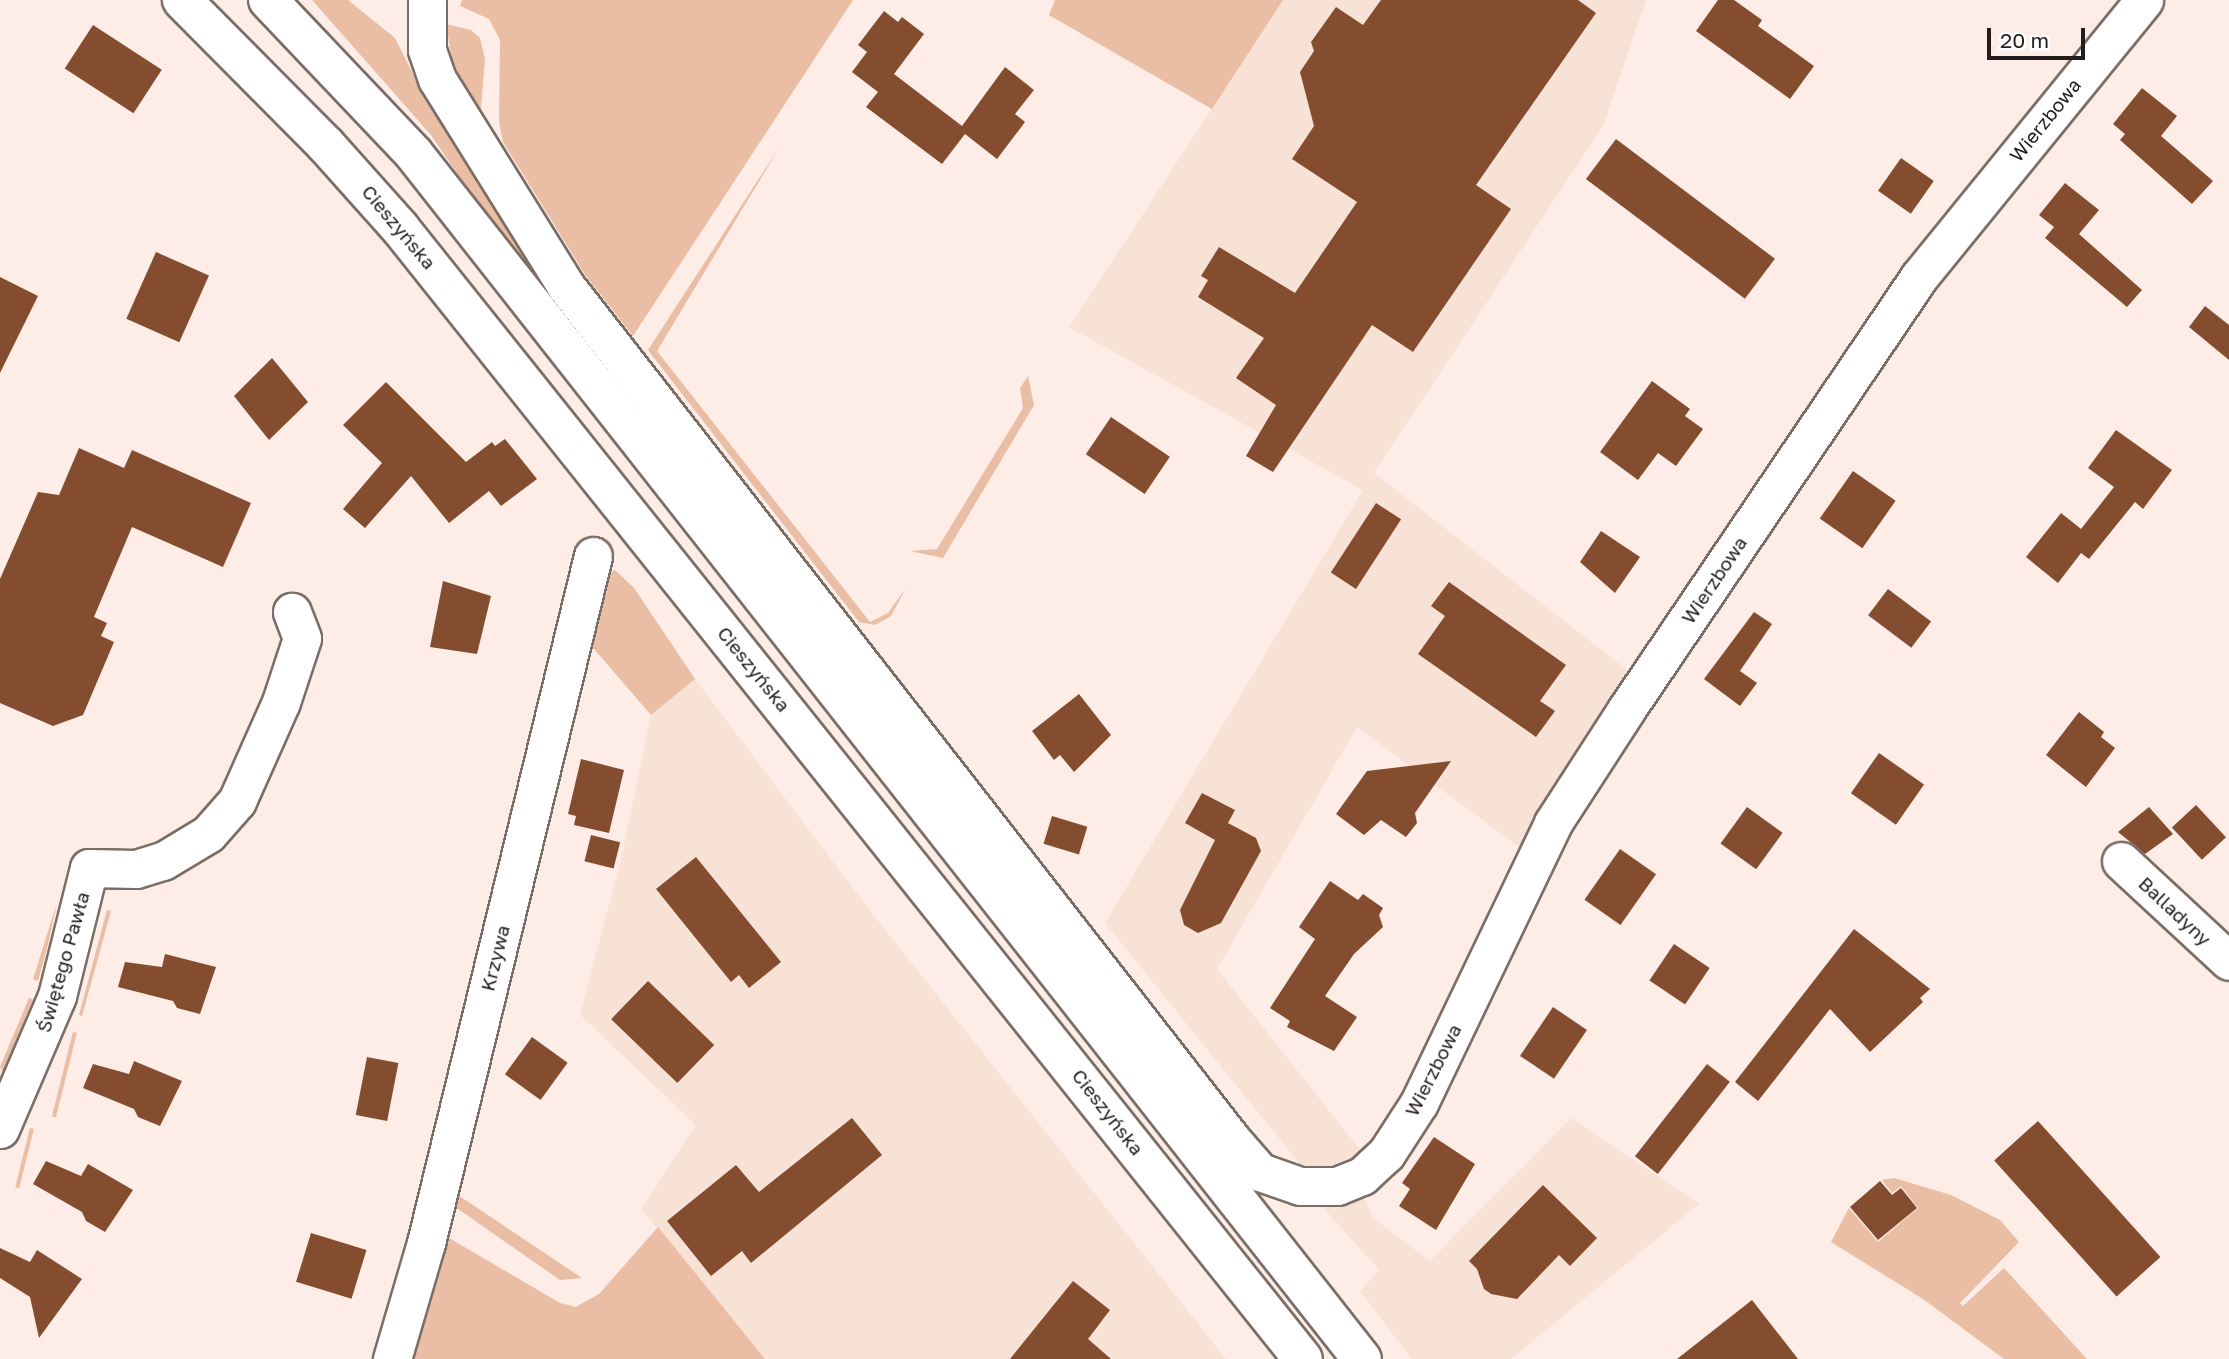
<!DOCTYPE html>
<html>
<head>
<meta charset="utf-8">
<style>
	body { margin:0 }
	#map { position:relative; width:2229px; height:1359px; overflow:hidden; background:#fdede6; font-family:"Golos Text",sans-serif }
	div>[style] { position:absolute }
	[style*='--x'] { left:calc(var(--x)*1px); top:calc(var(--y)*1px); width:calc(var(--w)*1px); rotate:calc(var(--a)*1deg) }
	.built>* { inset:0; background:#f8e1d5 }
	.green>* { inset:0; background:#eabda5; transform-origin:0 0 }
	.building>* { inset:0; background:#854d2f; transform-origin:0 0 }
	.roads { filter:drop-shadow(2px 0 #7b6e67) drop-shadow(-2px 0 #7b6e67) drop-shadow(0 2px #7b6e67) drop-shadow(0 -2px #7b6e67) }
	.street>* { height:37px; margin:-18.5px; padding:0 18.5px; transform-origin:18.5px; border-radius:18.5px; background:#fff }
	.secondary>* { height:38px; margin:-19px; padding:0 19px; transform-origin:19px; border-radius:19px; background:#fff }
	span { translate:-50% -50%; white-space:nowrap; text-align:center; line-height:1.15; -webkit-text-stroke:7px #fff; paint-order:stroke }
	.street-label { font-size:19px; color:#231d1b }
	.scale { position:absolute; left:1987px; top:28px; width:98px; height:32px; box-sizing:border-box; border:4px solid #231d1b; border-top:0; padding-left:9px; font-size:21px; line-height:24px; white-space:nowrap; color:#231d1b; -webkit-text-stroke:5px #fff; paint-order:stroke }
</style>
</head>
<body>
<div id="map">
	<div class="built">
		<div style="clip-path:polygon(1283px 0,1646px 0,1603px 126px,1374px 473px,1635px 676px,1527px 853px,1357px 727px,1217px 969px,1365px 1156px,1325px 1168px,1300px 1164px,1105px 923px,1363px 490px,1069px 327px)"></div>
		<div style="clip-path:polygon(695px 679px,871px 912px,1226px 1359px,765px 1359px,641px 1209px,696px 1125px,580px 1015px,621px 859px,651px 715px)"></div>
		<div style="clip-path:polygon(1571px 1118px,1699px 1204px,1511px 1359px,1412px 1359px,1360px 1291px,1379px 1270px,1321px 1205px,1364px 1196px,1373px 1218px,1430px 1261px)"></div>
	</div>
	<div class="green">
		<div style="clip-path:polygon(312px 0,348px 0,395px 38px,426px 100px,492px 191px,664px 450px,490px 222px,431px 135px)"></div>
		<div style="clip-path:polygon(462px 0,853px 0,633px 336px,586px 276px,503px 142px,499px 122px,500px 40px,489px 19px,460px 6px)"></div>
		<div style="clip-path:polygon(1055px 0,1283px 0,1212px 109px,1049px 15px)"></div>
		<div style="clip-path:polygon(446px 24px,471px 30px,480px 38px,485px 59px,480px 120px,452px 60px)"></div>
		<div style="clip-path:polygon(782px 143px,657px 351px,870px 622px,888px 613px,906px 588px,891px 616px,875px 625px,859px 622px,648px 350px)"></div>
		<div style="clip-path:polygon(1028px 376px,1034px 405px,943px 558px,910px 551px,937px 549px,1023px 408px,1020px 388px)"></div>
		<div style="clip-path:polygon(615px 570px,634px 588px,695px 679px,651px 715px,588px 642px,599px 577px)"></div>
		<div style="clip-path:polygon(57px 903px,48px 944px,38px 981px,33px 979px)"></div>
		<div style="clip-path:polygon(107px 910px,111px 911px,82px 1016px,79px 1015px)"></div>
		<div style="clip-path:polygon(29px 998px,33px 999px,3px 1072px,0 1067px)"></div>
		<div style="left:73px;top:1032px;width:4px;height:87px;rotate:14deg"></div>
		<div style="left:30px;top:1128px;width:4px;height:61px;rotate:14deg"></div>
		<div style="clip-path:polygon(1894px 1178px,1951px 1195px,2000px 1220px,2019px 1242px,1960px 1303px,1963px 1306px,2004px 1268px,2087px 1359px,2004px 1359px,1923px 1299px,1831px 1242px,1849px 1208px,1878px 1242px,1918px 1208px,1901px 1186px,1892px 1193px,1882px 1180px)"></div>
		<div style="clip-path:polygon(452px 1191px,582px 1278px,560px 1280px,451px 1204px)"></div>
		<div style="clip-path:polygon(658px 1227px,765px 1359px,405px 1359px,444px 1235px,560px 1303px,576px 1307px,599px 1294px)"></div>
	</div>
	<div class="building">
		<div style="clip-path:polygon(1381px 0,1578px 0,1596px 13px,1476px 185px,1511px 209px,1413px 352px,1372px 325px,1273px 472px,1246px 456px,1276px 405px,1236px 378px,1264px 338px,1198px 297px,1208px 280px,1201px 276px,1219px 247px,1295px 293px,1357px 202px,1292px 159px,1314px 126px,1300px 72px,1314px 51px,1311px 42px,1336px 7px,1363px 25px)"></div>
		<div style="clip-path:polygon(1718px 0,1734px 0,1762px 20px,1758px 26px,1814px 66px,1790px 99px,1696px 31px)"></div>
		<div style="clip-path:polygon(884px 11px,898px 22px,902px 17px,924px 34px,894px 74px,962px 126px,1005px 67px,1034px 90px,1015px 114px,1025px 122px,997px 159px,965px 134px,942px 164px,866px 107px,878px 92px,852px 72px,867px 52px,858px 45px)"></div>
		<div style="left:93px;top:25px;width:82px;height:52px;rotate:33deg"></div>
		<div style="clip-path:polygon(2142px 88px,2177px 116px,2161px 136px,2213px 181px,2192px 204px,2120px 140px,2125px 134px,2113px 124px)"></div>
		<div style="left:1616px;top:139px;width:199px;height:50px;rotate:37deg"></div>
		<div style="left:1901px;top:158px;width:40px;height:40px;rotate:35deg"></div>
		<div style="clip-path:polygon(2065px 183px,2099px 210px,2079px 234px,2142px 290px,2127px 307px,2045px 238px,2054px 227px,2039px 215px)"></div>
		<div style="left:156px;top:252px;width:58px;height:73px;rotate:24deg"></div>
		<div style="clip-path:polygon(0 277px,38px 296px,0 373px)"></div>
		<div style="clip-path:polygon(2205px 306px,2229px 325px,2229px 360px,2189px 327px)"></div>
		<div style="clip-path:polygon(272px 358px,308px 402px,269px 440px,234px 396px)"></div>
		<div style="clip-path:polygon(1652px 381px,1690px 409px,1685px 416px,1703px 429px,1676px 466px,1658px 453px,1638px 480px,1600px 452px)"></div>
		<div style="clip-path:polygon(386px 382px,466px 462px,492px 442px,495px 446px,505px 439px,537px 479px,501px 506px,489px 491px,449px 523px,411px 476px,365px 528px,343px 509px,382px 463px,343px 425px)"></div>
		<div style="left:1111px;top:417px;width:71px;height:45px;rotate:34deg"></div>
		<div style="clip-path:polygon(2116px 430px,2172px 470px,2143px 509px,2135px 502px,2089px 559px,2081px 553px,2058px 583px,2026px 557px,2061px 513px,2081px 529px,2114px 487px,2088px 468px)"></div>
		<div style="clip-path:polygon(79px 448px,124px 468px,132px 450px,251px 503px,223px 567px,132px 527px,94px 617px,107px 623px,101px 636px,114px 642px,83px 715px,53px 726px,0 703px,0 579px,38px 492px,59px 495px)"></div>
		<div style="left:1853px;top:471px;width:52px;height:58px;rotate:35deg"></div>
		<div style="left:1376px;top:503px;width:30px;height:83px;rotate:33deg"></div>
		<div style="clip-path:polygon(1601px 531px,1640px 557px,1615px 593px,1580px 562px)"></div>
		<div style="clip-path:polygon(443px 581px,491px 596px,477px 654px,430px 647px)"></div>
		<div style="clip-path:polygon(1449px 582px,1566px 665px,1540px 701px,1555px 711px,1536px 737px,1418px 654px,1445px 616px,1431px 606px)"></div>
		<div style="left:1888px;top:589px;width:54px;height:33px;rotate:37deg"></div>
		<div style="clip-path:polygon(1754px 612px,1772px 624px,1740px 671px,1757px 683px,1740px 706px,1704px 679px)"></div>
		<div style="clip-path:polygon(1079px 694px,1111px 735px,1074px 772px,1060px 755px,1054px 760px,1032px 731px)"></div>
		<div style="clip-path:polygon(2079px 712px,2104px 732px,2101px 737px,2115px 748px,2086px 787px,2046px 755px)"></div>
		<div style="left:1879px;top:753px;width:55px;height:49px;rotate:35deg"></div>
		<div style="clip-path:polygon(581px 759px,624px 770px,609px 833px,574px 825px,576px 816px,568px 814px)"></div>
		<div style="clip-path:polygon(1451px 761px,1415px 813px,1417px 823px,1406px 837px,1381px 820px,1364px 835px,1336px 814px,1367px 771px)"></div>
		<div style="clip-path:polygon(1202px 793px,1235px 810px,1228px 823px,1256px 838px,1261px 851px,1221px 923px,1198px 933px,1184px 925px,1180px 910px,1215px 840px,1185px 823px)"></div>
		<div style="left:2196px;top:805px;width:44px;height:33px;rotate:47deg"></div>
		<div style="left:1747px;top:807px;width:44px;height:45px;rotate:36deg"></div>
		<div style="clip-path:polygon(2149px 807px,2173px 834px,2145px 854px,2118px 832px)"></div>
		<div style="left:1052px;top:816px;width:37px;height:29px;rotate:17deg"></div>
		<div style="left:591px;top:835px;width:30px;height:27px;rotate:14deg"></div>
		<div style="left:1620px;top:849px;width:44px;height:62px;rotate:35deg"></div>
		<div style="clip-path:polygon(696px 857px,781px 962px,749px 988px,739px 975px,731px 982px,656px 889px)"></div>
		<div style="clip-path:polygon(1330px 881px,1358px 900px,1363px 894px,1383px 908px,1379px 915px,1383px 927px,1354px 954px,1325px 996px,1357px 1017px,1334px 1051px,1287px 1027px,1290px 1021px,1270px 1008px,1315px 939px,1299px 927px)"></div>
		<div style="clip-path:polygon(1854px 929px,1930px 989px,1920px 998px,1923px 1002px,1870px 1052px,1830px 1009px,1758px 1101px,1735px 1082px)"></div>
		<div style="left:1674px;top:944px;width:43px;height:44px;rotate:34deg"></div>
		<div style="clip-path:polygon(165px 954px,216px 967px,200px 1014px,177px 1008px,173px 1001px,118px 987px,125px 962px,162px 967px)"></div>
		<div style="left:648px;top:981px;width:92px;height:53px;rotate:44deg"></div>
		<div style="left:1553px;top:1007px;width:41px;height:59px;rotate:34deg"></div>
		<div style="left:532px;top:1037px;width:44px;height:46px;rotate:36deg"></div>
		<div style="left:367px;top:1057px;width:32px;height:59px;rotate:11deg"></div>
		<div style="clip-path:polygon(134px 1061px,182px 1081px,160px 1126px,138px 1117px,134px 1109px,83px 1088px,93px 1064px,129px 1074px)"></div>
		<div style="left:1707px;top:1064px;width:29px;height:117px;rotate:38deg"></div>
		<div style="clip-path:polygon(852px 1118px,882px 1155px,751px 1263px,742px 1251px,711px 1276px,667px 1221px,736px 1165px,759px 1192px)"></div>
		<div style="left:2038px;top:1121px;width:183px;height:59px;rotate:48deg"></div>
		<div style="clip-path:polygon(1434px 1137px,1475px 1164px,1436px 1230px,1399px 1206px,1410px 1189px,1402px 1183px)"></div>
		<div style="clip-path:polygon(46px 1161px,81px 1176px,88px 1164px,133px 1190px,105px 1232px,86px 1221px,82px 1212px,33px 1184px)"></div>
		<div style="clip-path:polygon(1880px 1181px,1892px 1195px,1901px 1188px,1917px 1208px,1878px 1240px,1850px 1207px)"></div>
		<div style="clip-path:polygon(1543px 1185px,1597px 1238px,1570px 1266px,1559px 1255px,1517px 1299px,1491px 1294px,1484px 1289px,1477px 1269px,1469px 1261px)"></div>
		<div style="left:311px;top:1233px;width:58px;height:51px;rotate:17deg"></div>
		<div style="clip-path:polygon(0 1248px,30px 1262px,37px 1250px,82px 1279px,39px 1338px,30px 1297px,0 1278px)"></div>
		<div style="clip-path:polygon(1073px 1281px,1110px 1310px,1088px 1339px,1111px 1359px,1010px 1359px)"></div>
		<div style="clip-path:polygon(1752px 1300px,1798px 1359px,1677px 1359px)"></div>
	</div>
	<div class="roads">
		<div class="street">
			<div style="--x:427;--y:0;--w:50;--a:90"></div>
			<div style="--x:427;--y:50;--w:31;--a:71"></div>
			<div style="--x:437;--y:79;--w:243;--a:58.1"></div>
			<div style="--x:565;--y:285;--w:1084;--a:52.04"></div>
			<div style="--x:1232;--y:1140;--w:43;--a:48.8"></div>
			<div style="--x:1260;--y:1172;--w:42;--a:19.3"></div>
			<div style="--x:1300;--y:1186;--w:37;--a:0"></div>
			<div style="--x:1337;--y:1186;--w:27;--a:-22"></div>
			<div style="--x:1362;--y:1176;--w:33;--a:-43"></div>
			<div style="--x:1386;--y:1154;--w:61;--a:-57.1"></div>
			<div style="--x:1419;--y:1103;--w:310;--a:-64.4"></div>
			<div style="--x:1553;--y:823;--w:135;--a:-57.1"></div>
			<div style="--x:1626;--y:710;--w:523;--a:-55.91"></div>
			<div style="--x:1919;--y:277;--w:357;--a:-50.9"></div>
			<div style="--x:2121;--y:861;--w:147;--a:42.8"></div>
			<div style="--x:0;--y:1129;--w:145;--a:-66.8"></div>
			<div style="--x:57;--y:996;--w:132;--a:-76"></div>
			<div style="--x:89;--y:868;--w:47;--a:1.2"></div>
			<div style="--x:136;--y:869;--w:28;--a:-17"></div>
			<div style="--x:163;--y:861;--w:52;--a:-31"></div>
			<div style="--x:208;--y:834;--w:44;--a:-48.7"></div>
			<div style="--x:237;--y:801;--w:108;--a:-66"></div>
			<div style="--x:281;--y:702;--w:67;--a:-71.8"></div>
			<div style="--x:302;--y:638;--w:28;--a:-111"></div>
			<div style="--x:392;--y:1359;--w:121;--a:-73.7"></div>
			<div style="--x:426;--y:1243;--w:707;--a:-76.34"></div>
		</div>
		<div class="secondary">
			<div style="--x:182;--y:0;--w:203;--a:45.2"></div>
			<div style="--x:325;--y:144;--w:113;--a:48.2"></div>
			<div style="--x:400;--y:228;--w:1447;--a:51.4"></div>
			<div style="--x:268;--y:0;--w:212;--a:46.5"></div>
			<div style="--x:414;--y:154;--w:1533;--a:51.81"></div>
		</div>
	</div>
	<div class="street-label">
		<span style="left:2045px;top:120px;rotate:-51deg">Wierzbowa</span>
		<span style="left:399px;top:227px;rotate:50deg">Cieszyńska</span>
		<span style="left:1714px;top:580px;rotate:-56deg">Wierzbowa</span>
		<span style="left:754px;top:669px;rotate:51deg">Cieszyńska</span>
		<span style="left:2175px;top:911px;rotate:43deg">Balladyny</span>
		<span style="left:495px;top:958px;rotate:-76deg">Krzywa</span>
		<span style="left:63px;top:962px;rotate:-74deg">Świętego Pawła</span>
		<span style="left:1433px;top:1070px;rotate:-63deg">Wierzbowa</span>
		<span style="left:1108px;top:1112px;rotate:52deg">Cieszyńska</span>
	</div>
	<div class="scale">20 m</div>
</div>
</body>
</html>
